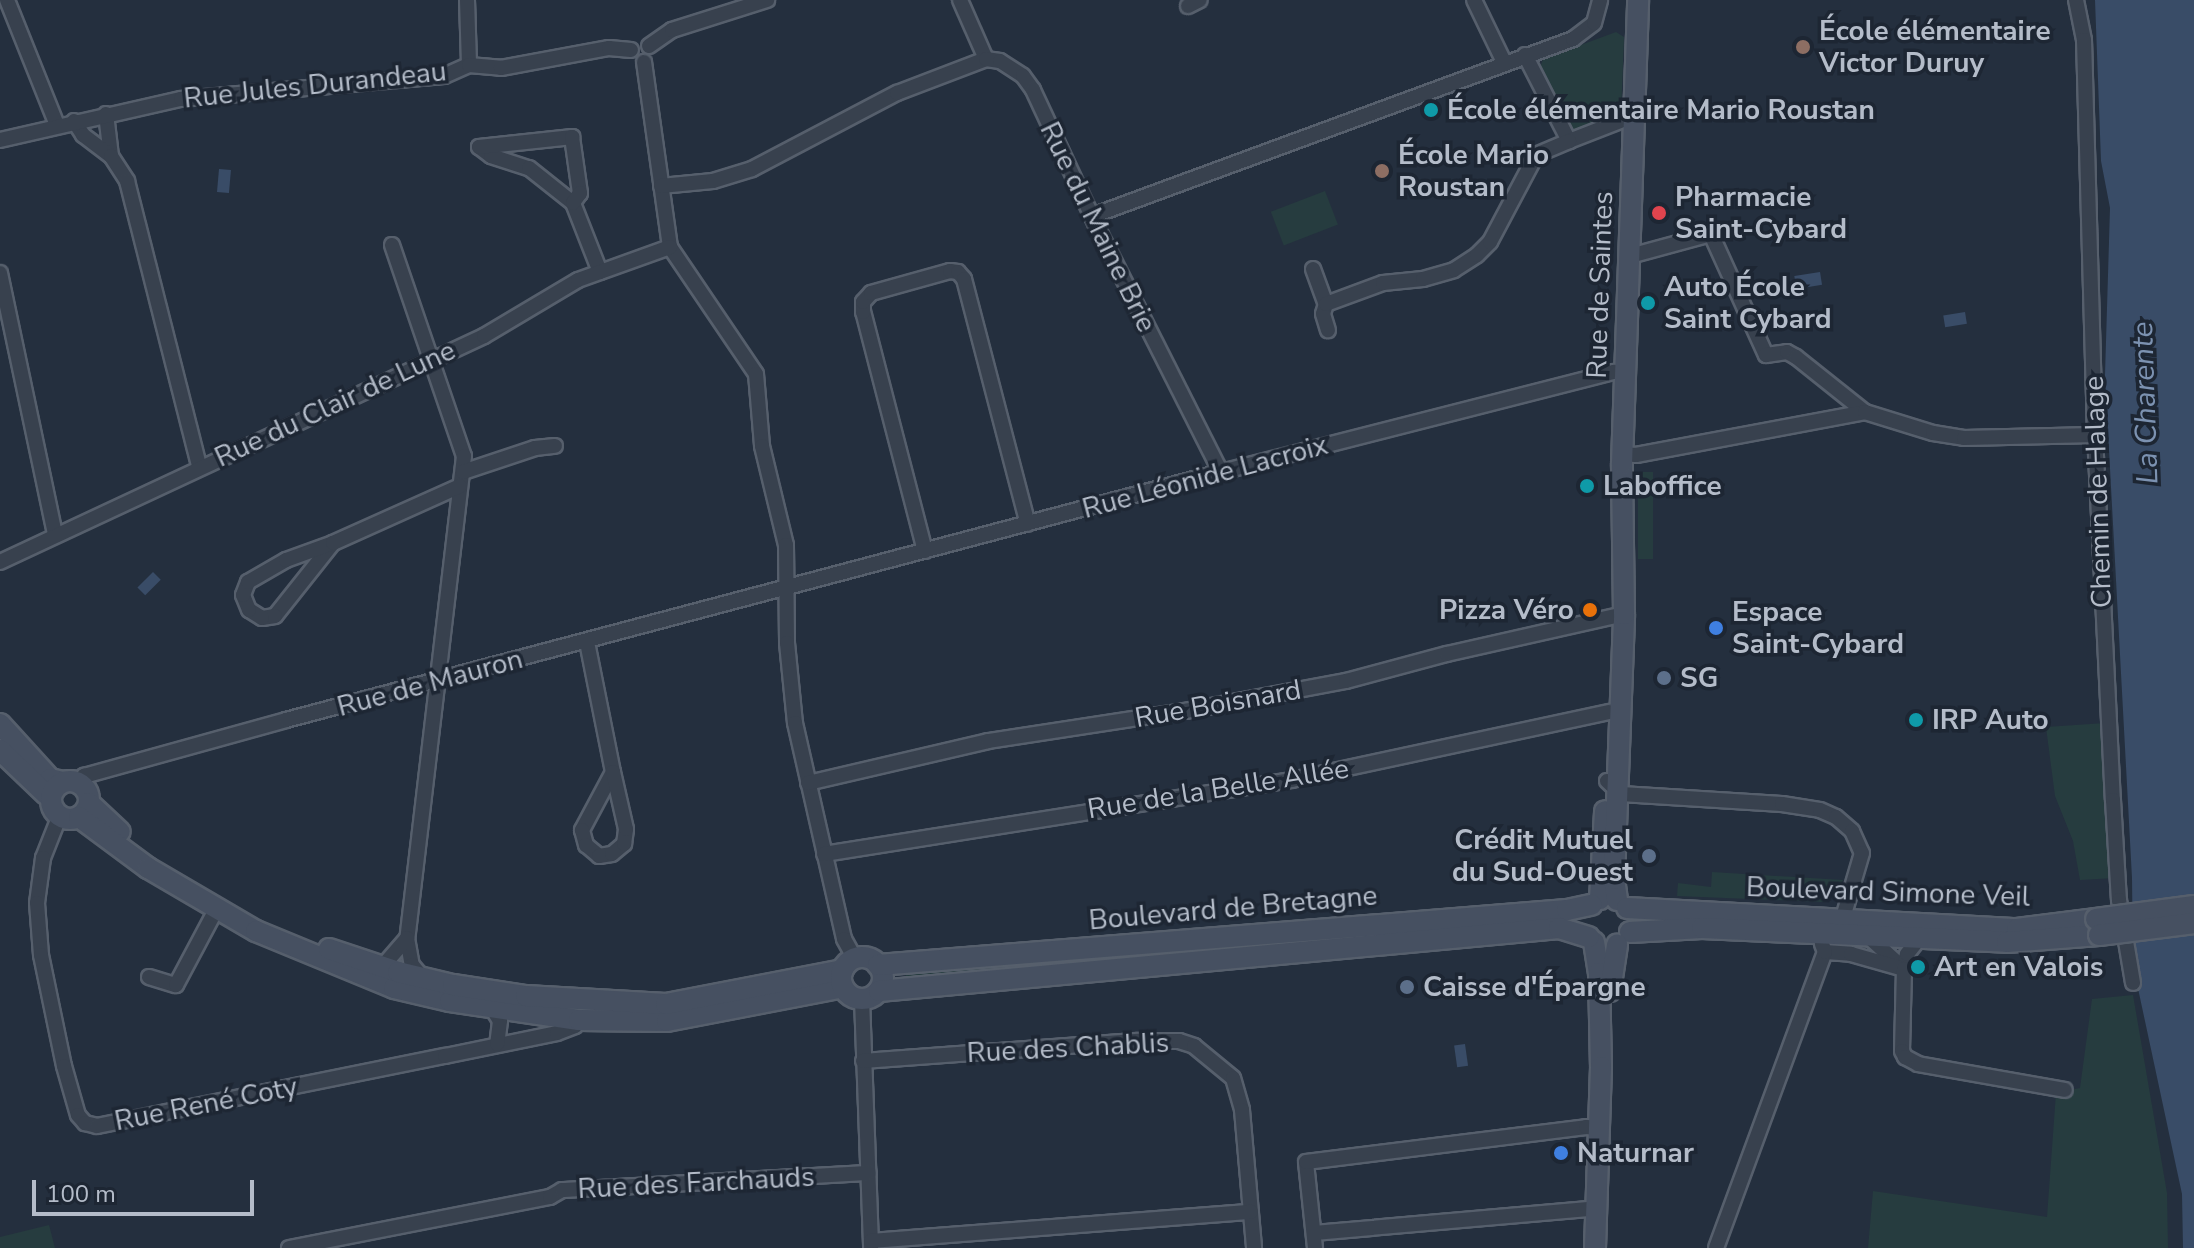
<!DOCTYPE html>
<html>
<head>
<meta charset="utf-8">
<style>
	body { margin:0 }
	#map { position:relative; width:2194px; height:1248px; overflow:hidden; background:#242f3e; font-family:"Nunito Sans",sans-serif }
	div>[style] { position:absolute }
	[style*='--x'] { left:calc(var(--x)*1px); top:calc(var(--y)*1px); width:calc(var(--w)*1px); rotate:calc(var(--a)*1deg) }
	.green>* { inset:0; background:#263c3f; transform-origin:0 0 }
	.water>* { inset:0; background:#394c67; transform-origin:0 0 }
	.roads { filter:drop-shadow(2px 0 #565f6c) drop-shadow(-2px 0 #565f6c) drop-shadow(0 2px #565f6c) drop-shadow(0 -2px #565f6c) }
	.minor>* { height:14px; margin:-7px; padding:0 7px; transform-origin:7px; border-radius:7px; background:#38414e }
	.secondary>* { height:20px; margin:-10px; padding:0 10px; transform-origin:10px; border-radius:10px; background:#465061 }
	.secondary>.ring { margin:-10px; padding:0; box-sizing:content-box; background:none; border:20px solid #465061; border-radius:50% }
	.bridges { filter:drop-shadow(2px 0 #565f6c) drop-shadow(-2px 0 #565f6c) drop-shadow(0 2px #565f6c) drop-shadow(0 -2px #565f6c) }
	.secondary-bridge>* { height:20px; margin:-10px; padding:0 10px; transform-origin:10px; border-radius:10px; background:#465061 }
	.dots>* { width:22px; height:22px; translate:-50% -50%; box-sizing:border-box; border:4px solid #1d2633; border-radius:50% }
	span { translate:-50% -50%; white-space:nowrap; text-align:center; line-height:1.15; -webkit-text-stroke:7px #1d2633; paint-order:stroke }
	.poi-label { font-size:28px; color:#b4bcc9; font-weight:700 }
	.left { translate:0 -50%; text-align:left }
	.right { translate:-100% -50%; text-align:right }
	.street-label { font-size:28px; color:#b4bcc9 }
	.water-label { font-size:30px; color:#7c92b1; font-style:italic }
	.scale { position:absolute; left:32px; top:1180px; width:222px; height:36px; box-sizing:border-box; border:4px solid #b4bcc9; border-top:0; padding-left:10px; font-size:24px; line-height:28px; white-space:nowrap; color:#b4bcc9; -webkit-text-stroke:6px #1d2633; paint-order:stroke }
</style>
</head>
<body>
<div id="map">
	<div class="green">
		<div style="clip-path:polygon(1616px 32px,1624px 37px,1621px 114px,1573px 131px,1540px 68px,1543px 59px)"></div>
		<div style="left:1325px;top:191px;width:36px;height:58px;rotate:69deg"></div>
		<div style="left:1638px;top:472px;width:15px;height:87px"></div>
		<div style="clip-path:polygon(2105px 723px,2115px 878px,2080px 880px,2073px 841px,2055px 796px,2046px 727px)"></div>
		<div style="clip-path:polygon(1712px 872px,1843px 880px,1837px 893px,1824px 902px,1677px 896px,1678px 883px,1711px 887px)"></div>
		<div style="clip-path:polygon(1555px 919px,906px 979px,905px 970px)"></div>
		<div style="clip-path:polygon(2133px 995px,2167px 1193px,2168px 1248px,1868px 1248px,1873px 1191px,2047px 1217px,2056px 1093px,2080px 1088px,2092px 999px)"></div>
		<div style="clip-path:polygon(49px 1225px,55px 1248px,0 1248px,0 1237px)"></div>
	</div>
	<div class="water">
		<div style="clip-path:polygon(2095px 0,2194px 0,2194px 1248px,2183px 1248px,2182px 1194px,2133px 965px,2132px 878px,2105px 375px,2110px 208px,2101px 161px)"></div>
		<div style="left:219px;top:169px;width:12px;height:23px;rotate:5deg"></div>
		<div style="left:1820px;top:272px;width:13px;height:26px;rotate:81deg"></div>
		<div style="left:1965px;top:312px;width:12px;height:22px;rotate:81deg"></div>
		<div style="left:153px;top:572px;width:11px;height:22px;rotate:45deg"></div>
		<div style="left:1465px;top:1044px;width:22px;height:11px;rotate:82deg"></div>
	</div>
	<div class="roads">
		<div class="minor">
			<div style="--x:7;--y:0;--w:135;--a:68.2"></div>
			<div style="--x:467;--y:0;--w:65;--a:88.2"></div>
			<div style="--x:960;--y:0;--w:64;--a:66.2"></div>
			<div style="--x:1474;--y:0;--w:69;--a:64.2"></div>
			<div style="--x:2076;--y:0;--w:41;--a:78.7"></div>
			<div style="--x:2084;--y:40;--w:395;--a:88.4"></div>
			<div style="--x:2095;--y:435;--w:365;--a:87.2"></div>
			<div style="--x:2113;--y:800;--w:100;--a:86.6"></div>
			<div style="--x:2119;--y:900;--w:84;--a:80.4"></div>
			<div style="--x:1188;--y:6;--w:13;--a:-27"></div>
			<div style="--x:649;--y:46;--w:28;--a:-35"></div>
			<div style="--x:672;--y:30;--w:100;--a:-17.5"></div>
			<div style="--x:1525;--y:55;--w:97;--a:62.9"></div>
			<div style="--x:1569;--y:141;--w:69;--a:-21.3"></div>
			<div style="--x:644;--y:62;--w:187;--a:82"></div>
			<div style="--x:670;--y:247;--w:153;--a:55.9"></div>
			<div style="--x:756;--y:374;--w:72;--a:85.2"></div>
			<div style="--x:762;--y:446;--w:102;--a:76.4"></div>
			<div style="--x:786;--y:545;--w:98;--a:89.4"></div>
			<div style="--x:787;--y:643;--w:80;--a:84.3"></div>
			<div style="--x:795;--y:723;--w:221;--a:77.2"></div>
			<div style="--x:844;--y:939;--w:23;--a:61"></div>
			<div style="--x:106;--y:114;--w:42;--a:83.2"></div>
			<div style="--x:74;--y:121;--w:17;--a:57"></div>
			<div style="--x:83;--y:135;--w:35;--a:37"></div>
			<div style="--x:111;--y:156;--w:30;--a:57"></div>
			<div style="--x:127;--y:181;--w:294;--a:75.8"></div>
			<div style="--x:0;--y:140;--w:186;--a:-12.8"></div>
			<div style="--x:181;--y:99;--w:264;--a:-5"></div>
			<div style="--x:444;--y:76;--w:27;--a:-24"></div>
			<div style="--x:469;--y:65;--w:32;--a:5"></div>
			<div style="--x:501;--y:68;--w:110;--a:-10.5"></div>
			<div style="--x:609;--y:48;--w:22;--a:5"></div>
			<div style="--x:479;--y:147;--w:15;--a:37"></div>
			<div style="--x:491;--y:156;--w:40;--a:18"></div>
			<div style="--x:529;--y:168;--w:56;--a:38.5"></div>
			<div style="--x:573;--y:203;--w:74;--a:68.6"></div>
			<div style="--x:479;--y:147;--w:94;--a:-6.1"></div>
			<div style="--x:572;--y:137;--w:57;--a:81.9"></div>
			<div style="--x:580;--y:193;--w:12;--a:125"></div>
			<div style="--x:661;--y:186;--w:52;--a:-5.5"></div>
			<div style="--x:713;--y:181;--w:41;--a:-17.1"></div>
			<div style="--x:752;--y:169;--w:164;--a:-27.7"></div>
			<div style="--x:897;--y:93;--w:95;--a:-20.9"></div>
			<div style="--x:986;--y:59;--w:14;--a:8"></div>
			<div style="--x:1000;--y:61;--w:27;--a:33"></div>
			<div style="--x:1023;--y:76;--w:17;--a:54"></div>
			<div style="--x:1033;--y:90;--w:149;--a:65"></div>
			<div style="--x:1096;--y:225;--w:277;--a:63.2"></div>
			<div style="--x:1092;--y:216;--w:513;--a:-20.2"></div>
			<div style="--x:1573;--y:39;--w:26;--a:-37"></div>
			<div style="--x:1594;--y:23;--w:24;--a:-75"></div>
			<div style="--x:392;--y:245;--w:223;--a:71.2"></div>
			<div style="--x:464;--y:456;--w:485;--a:96.7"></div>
			<div style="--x:407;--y:938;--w:27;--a:80"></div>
			<div style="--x:412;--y:965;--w:16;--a:50"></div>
			<div style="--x:1630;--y:256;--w:84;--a:-15.2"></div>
			<div style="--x:1711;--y:234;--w:133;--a:65.6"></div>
			<div style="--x:1766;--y:355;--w:21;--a:-8"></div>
			<div style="--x:1787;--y:352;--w:10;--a:29"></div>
			<div style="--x:1796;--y:357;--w:88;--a:38.6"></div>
			<div style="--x:1313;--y:269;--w:37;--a:70"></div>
			<div style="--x:1326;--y:304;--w:10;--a:107"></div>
			<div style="--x:1323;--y:314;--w:17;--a:73"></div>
			<div style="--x:0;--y:273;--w:268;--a:78.1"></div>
			<div style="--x:1326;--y:304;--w:61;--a:-20.2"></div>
			<div style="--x:1383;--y:283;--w:40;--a:-5.7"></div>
			<div style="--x:1423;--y:279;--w:32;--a:-16"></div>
			<div style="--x:1454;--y:270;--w:27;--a:-33"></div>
			<div style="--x:1477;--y:255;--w:18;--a:-45"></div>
			<div style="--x:1490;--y:242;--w:98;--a:-62.1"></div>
			<div style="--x:1536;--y:155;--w:36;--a:-23"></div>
			<div style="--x:1622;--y:454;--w:14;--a:4"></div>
			<div style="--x:1636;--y:455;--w:233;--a:-10.6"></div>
			<div style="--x:1865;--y:412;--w:71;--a:17.2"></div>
			<div style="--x:1933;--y:433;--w:31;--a:9"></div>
			<div style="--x:1964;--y:438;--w:131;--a:-1.3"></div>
			<div style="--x:463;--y:472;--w:76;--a:-18.4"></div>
			<div style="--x:535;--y:448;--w:20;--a:-6"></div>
			<div style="--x:333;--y:543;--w:93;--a:128.5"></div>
			<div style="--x:275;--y:616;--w:13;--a:171"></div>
			<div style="--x:262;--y:618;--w:15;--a:-148"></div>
			<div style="--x:249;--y:610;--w:16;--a:-112"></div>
			<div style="--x:243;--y:595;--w:14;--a:-69"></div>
			<div style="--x:248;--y:582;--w:44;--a:-30.1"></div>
			<div style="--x:286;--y:560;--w:50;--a:-19.9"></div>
			<div style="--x:333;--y:543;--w:139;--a:-24.2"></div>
			<div style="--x:925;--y:551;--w:247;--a:-104.5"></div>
			<div style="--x:863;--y:312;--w:10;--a:-90"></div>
			<div style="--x:863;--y:302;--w:12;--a:-48"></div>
			<div style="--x:871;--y:293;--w:82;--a:-15.6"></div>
			<div style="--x:950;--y:271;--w:8;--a:7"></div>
			<div style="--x:958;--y:272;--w:9;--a:49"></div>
			<div style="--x:964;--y:279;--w:253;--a:75.4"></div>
			<div style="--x:0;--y:562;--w:534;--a:-25.03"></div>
			<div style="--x:484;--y:336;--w:109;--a:-30.8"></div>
			<div style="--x:578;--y:280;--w:98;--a:-19.7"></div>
			<div style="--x:587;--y:642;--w:133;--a:78.7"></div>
			<div style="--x:613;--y:772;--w:66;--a:118.1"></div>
			<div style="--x:582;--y:830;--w:16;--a:75"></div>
			<div style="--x:586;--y:845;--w:17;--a:40"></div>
			<div style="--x:599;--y:856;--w:13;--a:-9"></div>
			<div style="--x:612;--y:854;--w:16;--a:-40"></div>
			<div style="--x:624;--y:844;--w:15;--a:-82"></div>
			<div style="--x:626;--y:829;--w:58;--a:-102.8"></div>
			<div style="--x:1607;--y:781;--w:19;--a:43"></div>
			<div style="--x:1621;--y:794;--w:161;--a:3.6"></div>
			<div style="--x:1782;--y:804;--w:38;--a:9"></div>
			<div style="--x:1820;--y:810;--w:17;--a:24"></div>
			<div style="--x:1836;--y:817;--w:21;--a:41"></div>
			<div style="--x:1852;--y:831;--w:24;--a:66"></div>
			<div style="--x:1862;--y:853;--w:71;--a:106.4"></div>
			<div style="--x:808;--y:783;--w:185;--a:-13.1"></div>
			<div style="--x:988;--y:741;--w:199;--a:-8.7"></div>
			<div style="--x:1185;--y:711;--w:164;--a:-10.6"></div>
			<div style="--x:1346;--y:681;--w:105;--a:-15"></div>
			<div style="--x:1447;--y:654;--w:181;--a:-12.7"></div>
			<div style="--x:81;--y:784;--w:9;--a:-69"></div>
			<div style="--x:84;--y:776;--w:210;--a:-15.5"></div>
			<div style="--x:286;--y:720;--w:967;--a:-14.86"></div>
			<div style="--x:1221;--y:472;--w:406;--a:-14.3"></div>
			<div style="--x:1614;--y:372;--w:12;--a:0"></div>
			<div style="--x:60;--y:815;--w:46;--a:111.6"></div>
			<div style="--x:43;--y:858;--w:45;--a:97.6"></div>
			<div style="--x:37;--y:903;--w:52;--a:85.6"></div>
			<div style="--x:41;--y:955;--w:113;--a:78.3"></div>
			<div style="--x:64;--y:1066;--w:51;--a:74.1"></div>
			<div style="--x:78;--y:1115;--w:11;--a:49"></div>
			<div style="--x:85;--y:1123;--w:12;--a:14"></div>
			<div style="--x:97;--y:1126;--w:355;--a:-11.4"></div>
			<div style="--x:445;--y:1056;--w:114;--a:-11.6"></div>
			<div style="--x:557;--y:1033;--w:19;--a:-21"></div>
			<div style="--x:575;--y:1026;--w:7;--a:-56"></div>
			<div style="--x:824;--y:854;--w:474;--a:-9"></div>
			<div style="--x:1292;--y:780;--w:325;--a:-12.1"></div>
			<div style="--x:1870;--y:938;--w:46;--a:42.4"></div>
			<div style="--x:1904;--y:969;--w:15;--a:-79"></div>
			<div style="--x:1907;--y:954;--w:18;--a:-52"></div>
			<div style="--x:1825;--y:952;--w:26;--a:4"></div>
			<div style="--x:1851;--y:954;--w:55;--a:15.8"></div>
			<div style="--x:1904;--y:969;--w:82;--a:91.4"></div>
			<div style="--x:1902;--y:1051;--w:7;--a:63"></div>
			<div style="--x:1905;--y:1057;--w:15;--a:28"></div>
			<div style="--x:1918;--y:1064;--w:149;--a:10"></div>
			<div style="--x:382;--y:967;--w:38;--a:-49"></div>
			<div style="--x:149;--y:977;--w:28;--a:17"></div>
			<div style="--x:176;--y:985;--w:87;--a:-62"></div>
			<div style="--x:862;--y:999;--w:249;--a:87.9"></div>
			<div style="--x:492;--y:1008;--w:15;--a:58"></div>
			<div style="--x:500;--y:1021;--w:23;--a:97"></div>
			<div style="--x:863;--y:1061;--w:276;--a:-4.2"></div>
			<div style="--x:1138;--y:1041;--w:41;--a:0"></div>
			<div style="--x:1179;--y:1041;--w:16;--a:18"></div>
			<div style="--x:1194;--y:1046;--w:50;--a:39.4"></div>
			<div style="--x:1233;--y:1078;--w:33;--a:74"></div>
			<div style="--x:1242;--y:1110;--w:139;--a:85"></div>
			<div style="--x:1314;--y:1233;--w:284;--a:-5"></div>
			<div style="--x:871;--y:1241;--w:381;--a:-4.4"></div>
			<div style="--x:289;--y:1248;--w:266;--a:-11.1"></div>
			<div style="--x:550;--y:1197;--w:14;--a:-30"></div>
			<div style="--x:562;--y:1190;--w:307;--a:-3.2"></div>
			<div style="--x:1315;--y:1248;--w:86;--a:-96"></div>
			<div style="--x:1306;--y:1162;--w:282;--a:-7.1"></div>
			<div style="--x:1586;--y:1127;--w:14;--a:4"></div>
			<div style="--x:1716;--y:1248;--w:315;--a:-69.8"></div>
			<div style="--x:1825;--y:952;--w:9;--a:-111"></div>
		</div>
		<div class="secondary">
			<div style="--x:0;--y:724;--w:74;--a:47.7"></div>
			<div style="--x:50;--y:779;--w:13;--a:13"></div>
			<div style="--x:0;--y:750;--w:64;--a:43.7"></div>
			<div class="ring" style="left:51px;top:781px;width:18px;height:18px"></div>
			<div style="--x:89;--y:803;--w:42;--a:43.1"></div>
			<div style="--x:79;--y:817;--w:86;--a:36.5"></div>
			<div style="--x:148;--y:868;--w:125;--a:30.3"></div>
			<div style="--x:256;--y:931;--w:149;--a:22.4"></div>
			<div style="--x:394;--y:988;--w:57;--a:13.1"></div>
			<div style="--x:450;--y:1001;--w:130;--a:8.4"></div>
			<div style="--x:579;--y:1020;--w:88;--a:0.7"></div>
			<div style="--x:667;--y:1021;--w:179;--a:-10.9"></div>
			<div style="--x:1600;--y:899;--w:88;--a:-86.7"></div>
			<div style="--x:1617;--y:900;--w:21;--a:-98"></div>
			<div style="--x:1614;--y:879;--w:265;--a:-87.8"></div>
			<div style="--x:1624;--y:614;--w:151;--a:-90.8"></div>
			<div style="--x:1622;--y:463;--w:463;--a:-88"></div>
			<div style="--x:1627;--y:908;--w:391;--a:3.1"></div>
			<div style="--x:2017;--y:929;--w:80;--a:-7.2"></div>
			<div style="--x:1630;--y:932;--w:72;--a:-3.2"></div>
			<div style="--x:1702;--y:928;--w:305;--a:2.6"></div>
			<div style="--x:2007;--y:942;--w:92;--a:-4.4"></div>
			<div style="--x:1594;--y:942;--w:31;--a:81"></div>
			<div style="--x:1599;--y:973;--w:94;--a:88.8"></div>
			<div style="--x:1601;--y:1067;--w:181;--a:91.9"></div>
			<div style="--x:329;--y:949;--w:73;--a:18.4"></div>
			<div style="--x:398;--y:972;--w:57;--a:13.3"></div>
			<div style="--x:453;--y:985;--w:74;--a:8.6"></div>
			<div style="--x:526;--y:996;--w:140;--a:3.3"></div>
			<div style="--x:666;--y:1004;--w:180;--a:-10.9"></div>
			<div class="ring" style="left:841px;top:957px;width:22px;height:22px"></div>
			<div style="--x:878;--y:965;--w:691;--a:-4.56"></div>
			<div style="--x:1567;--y:910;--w:25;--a:-12"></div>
			<div style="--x:879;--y:991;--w:683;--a:-5.29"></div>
			<div style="--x:1559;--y:928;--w:31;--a:17"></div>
			<div style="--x:1610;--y:991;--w:47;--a:-81.3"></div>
		</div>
	</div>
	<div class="bridges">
		<div class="secondary-bridge">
			<div style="--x:2096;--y:919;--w:99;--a:-7.6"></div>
			<div style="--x:2099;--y:935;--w:96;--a:-7.2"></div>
		</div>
	</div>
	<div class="dots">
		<div style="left:1803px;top:47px;background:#8d6e63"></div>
		<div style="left:1431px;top:110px;background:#0f9aa8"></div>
		<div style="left:1382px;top:171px;background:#8d6e63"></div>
		<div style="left:1659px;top:213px;background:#e0444e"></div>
		<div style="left:1648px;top:303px;background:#0f9aa8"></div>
		<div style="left:1587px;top:486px;background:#0f9aa8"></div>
		<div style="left:1590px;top:610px;background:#e8710a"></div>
		<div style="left:1716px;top:628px;background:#3f7fe0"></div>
		<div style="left:1664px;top:678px;background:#5c6f8a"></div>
		<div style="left:1916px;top:720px;background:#0f9aa8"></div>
		<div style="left:1649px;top:856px;background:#5c6f8a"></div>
		<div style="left:1918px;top:967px;background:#0f9aa8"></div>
		<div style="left:1407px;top:987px;background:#5c6f8a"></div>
		<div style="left:1561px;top:1153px;background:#3f7fe0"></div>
	</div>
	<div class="poi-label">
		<span class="left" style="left:1819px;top:47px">École élémentaire<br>Victor Duruy</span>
		<span class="left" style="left:1447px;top:110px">École élémentaire Mario Roustan</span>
		<span class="left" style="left:1398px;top:171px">École Mario<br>Roustan</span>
		<span class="left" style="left:1675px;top:213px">Pharmacie<br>Saint-Cybard</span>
		<span class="left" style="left:1664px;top:303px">Auto École<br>Saint Cybard</span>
		<span class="left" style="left:1603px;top:486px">Laboffice</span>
		<span class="right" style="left:1574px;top:610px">Pizza Véro</span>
		<span class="left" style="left:1732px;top:628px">Espace<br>Saint-Cybard</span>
		<span class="left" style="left:1680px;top:678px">SG</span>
		<span class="left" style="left:1932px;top:720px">IRP Auto</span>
		<span class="right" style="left:1633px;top:856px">Crédit Mutuel<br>du Sud-Ouest</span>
		<span class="left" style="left:1934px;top:967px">Art en Valois</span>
		<span class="left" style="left:1423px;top:987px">Caisse d'Épargne</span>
		<span class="left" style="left:1577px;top:1153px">Naturnar</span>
	</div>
	<div class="street-label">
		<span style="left:315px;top:85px;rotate:-6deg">Rue Jules Durandeau</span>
		<span style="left:1098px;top:227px;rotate:64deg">Rue du Maine Brie</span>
		<span style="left:1600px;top:285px;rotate:-88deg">Rue de Saintes</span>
		<span style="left:335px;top:404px;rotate:-25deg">Rue du Clair de Lune</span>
		<span style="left:1205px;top:477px;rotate:-15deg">Rue Léonide Lacroix</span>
		<span style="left:2098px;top:492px;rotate:-92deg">Chemin de Halage</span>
		<span style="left:430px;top:683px;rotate:-15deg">Rue de Mauron</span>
		<span style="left:1218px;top:704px;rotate:-10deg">Rue Boisnard</span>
		<span style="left:1218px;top:789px;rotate:-9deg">Rue de la Belle Allée</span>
		<span style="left:1888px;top:892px;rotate:2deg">Boulevard Simone Veil</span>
		<span style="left:1233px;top:908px;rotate:-5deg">Boulevard de Bretagne</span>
		<span style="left:1068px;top:1048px;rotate:-3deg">Rue des Chablis</span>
		<span style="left:206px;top:1104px;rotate:-11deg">Rue René Coty</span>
		<span style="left:696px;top:1183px;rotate:-3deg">Rue des Farchauds</span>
	</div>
	<div class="water-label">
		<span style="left:2146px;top:403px;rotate:-92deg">La Charente</span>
	</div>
	<div class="scale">100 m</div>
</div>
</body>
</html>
